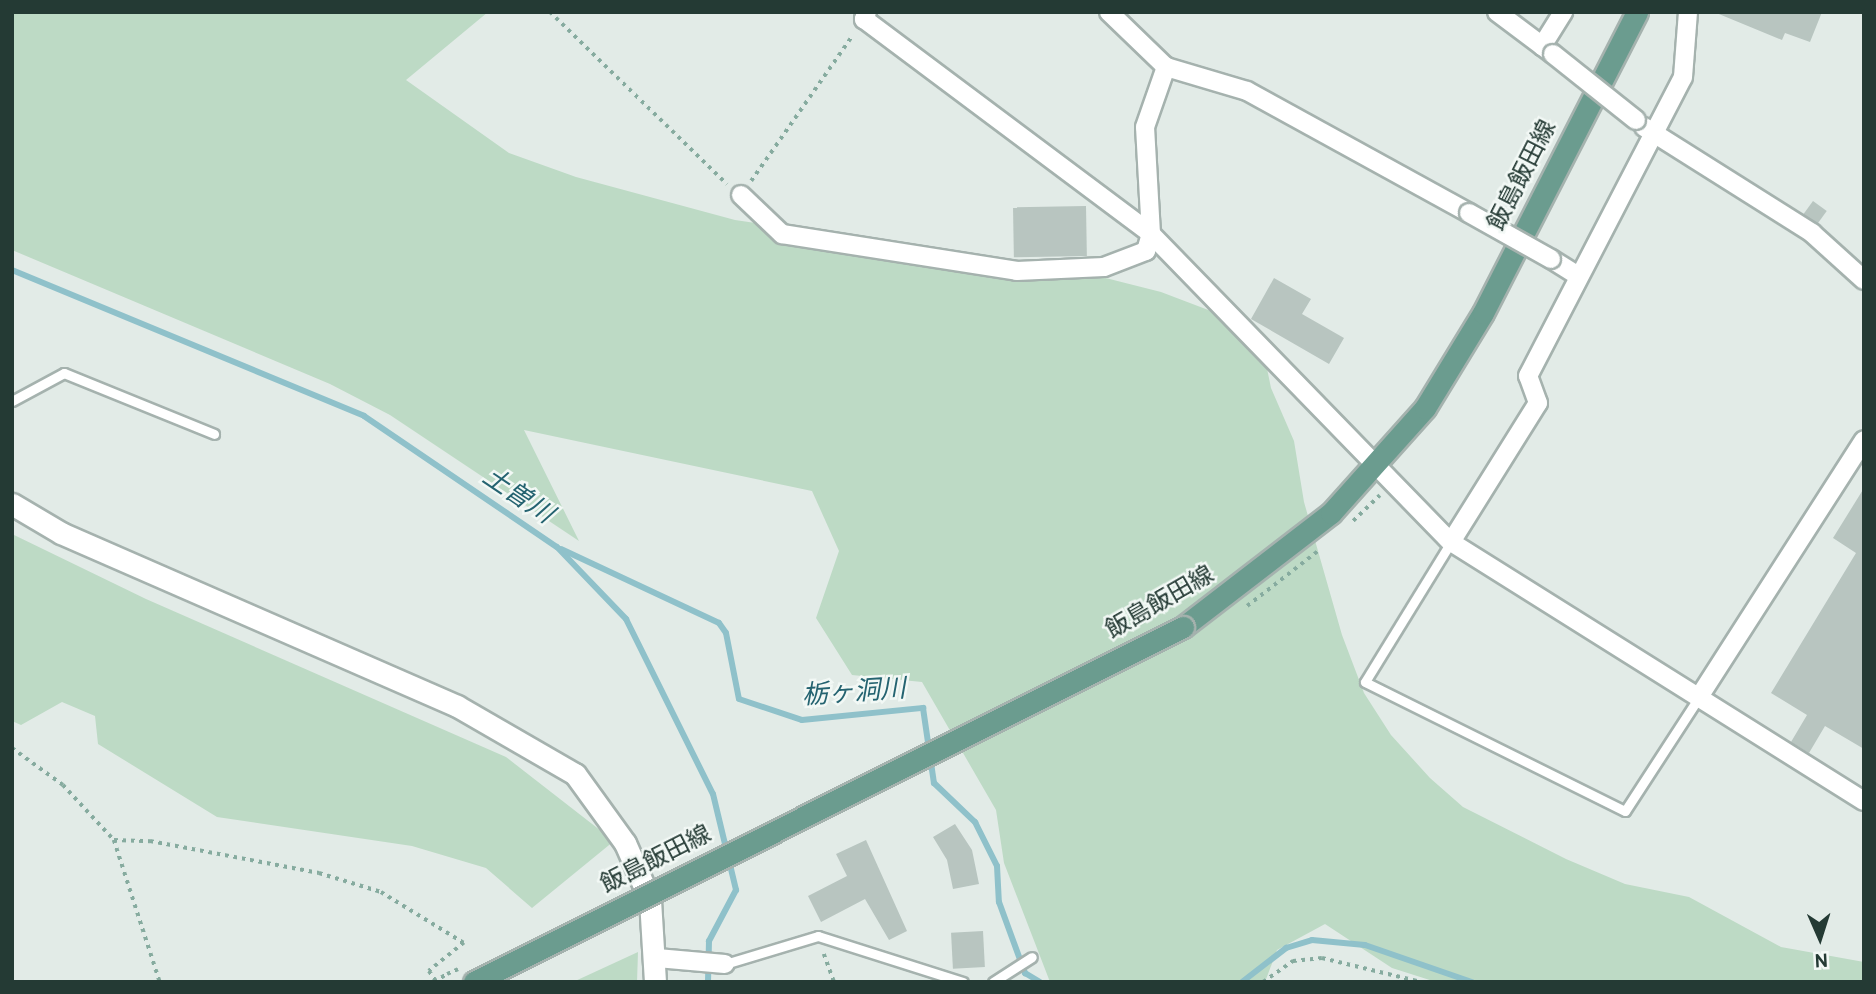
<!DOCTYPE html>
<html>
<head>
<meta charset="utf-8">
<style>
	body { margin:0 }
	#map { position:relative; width:1876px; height:994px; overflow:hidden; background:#e2ebe7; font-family:Overpass,"Noto Sans JP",sans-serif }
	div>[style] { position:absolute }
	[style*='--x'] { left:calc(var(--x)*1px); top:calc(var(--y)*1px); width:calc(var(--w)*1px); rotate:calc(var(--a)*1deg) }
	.green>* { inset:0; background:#bddac5 }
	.stream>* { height:6px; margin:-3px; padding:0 3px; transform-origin:3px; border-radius:3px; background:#8fc1ca }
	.building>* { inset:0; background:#b8c5c0; transform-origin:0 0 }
	.path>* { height:3.5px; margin-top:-1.75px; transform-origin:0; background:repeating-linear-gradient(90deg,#86ab9f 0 3.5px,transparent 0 8.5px) }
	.roads { filter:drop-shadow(2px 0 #a5b2ae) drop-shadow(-2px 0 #a5b2ae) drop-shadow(0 2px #a5b2ae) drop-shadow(0 -2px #a5b2ae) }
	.lane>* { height:9px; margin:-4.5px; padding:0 4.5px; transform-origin:4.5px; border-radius:4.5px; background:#fff }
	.street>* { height:18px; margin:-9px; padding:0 9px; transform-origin:9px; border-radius:9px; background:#fff }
	.secondary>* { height:21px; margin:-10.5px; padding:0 10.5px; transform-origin:10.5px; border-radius:10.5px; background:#fff }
	.primary>* { height:21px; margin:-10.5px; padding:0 10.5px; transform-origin:10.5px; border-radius:10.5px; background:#6b9c8f }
	.path-bridge>* { height:3.5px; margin-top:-1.75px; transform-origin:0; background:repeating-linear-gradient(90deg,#86ab9f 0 3.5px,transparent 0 8.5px) }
	.bridges { filter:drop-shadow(2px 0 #a5b2ae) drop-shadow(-2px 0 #a5b2ae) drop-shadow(0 2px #a5b2ae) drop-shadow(0 -2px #a5b2ae) }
	.street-bridge>* { height:18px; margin:-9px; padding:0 9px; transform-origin:9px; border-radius:9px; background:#fff }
	.primary-bridge>* { height:21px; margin:-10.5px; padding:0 10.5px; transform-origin:10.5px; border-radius:10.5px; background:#6b9c8f }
	span { translate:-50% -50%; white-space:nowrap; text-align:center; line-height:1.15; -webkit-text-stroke:5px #f2f8f5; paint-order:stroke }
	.street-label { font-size:24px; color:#243a34 }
	.water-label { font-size:26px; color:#246370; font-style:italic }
	.frame { position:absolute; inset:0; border:14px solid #243a34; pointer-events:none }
	.north { position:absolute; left:1785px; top:903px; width:70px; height:70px; -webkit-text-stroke:5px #f2f8f5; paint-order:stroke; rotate:177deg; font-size:19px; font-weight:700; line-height:28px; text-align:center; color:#243a34 }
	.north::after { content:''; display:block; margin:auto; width:24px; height:32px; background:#243a34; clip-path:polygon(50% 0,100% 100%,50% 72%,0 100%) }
</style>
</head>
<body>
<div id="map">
	<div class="green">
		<div style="clip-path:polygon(12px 12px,488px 12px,406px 80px,509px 153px,576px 177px,735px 220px,1074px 270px,1161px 292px,1232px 319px,1262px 344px,1271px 388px,1294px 441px,1304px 502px,1342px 635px,1364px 693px,1391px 735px,1430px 778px,1463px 807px,1566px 859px,1625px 884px,1689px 897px,1781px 947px,1864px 962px,1864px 982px,1436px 982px,1392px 968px,1325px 924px,1277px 950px,1265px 982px,1050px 982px,1004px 863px,996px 810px,922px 682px,852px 675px,816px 618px,839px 551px,812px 491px,524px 430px,579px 541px,390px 415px,330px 384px,12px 250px)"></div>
		<div style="clip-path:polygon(12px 534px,146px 599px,506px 757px,614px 841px,532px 908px,486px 868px,412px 846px,217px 817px,98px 744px,95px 716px,62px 702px,21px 725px,12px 721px)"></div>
		<div style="clip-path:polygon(638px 952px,637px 982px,573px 982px)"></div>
	</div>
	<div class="stream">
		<div style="--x:12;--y:270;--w:381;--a:22.5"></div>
		<div style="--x:364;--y:416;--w:233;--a:34.2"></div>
		<div style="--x:557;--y:547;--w:100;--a:46.2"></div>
		<div style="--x:626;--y:619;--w:195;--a:63.6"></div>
		<div style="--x:713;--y:794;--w:99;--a:76.5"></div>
		<div style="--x:736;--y:890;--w:58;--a:117.9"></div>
		<div style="--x:709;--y:941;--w:41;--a:91.4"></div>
		<div style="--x:561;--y:549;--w:174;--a:25.1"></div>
		<div style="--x:719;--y:623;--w:12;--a:55"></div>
		<div style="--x:726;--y:633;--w:67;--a:78.9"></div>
		<div style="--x:739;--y:699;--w:66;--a:18.4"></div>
		<div style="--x:802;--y:720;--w:122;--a:-5.7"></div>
		<div style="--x:923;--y:708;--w:76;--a:81.7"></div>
		<div style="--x:934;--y:783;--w:57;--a:43.6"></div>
		<div style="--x:975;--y:822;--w:49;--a:63.4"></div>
		<div style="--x:997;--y:866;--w:36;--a:87"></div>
		<div style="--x:999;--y:902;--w:76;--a:69.9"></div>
		<div style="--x:1025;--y:973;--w:17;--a:31"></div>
		<div style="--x:1242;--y:982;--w:56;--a:-37.7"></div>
		<div style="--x:1286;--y:948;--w:27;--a:-17"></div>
		<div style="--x:1312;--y:940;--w:53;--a:5.4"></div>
		<div style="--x:1365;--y:945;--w:113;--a:19.1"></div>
	</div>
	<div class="building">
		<div style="clip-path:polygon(1714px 12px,1822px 12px,1810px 42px,1785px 33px,1782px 40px)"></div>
		<div style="left:1813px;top:201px;width:17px;height:17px;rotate:36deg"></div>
		<div style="left:1086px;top:206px;width:50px;height:73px;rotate:89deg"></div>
		<div style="clip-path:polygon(1274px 278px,1311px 299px,1302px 314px,1344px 338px,1329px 364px,1251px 319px)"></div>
		<div style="clip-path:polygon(1864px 488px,1864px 749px,1825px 726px,1809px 753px,1791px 742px,1807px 715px,1771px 693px,1856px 553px,1833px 538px)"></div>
		<div style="clip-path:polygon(955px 824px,972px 850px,979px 884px,953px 889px,947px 860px,933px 837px)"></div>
		<div style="clip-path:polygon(866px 840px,907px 931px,889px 940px,865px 899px,821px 922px,808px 896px,847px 876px,836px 854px)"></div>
		<div style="left:983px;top:931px;width:36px;height:32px;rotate:87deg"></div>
	</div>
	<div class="path">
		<div style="--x:550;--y:12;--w:247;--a:44.2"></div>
		<div style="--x:751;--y:181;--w:178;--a:-55.1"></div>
		<div style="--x:1353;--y:521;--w:37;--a:-44"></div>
		<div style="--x:1247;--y:606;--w:90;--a:-37.8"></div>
		<div style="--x:12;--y:748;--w:63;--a:36"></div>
		<div style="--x:63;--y:785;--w:75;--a:47.2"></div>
		<div style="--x:114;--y:840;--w:149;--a:72.1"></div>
		<div style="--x:114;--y:840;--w:36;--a:2"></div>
		<div style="--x:150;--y:841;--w:172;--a:10.7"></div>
		<div style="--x:319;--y:873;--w:65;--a:17"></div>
		<div style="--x:381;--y:892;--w:97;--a:31.6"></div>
		<div style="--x:464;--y:943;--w:45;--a:141.3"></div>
		<div style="--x:429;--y:971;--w:12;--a:55"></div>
		<div style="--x:824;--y:954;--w:30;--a:70"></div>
		<div style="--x:434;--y:982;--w:15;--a:-32"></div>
		<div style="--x:1263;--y:982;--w:37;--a:-35"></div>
		<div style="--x:1293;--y:961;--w:29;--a:-6"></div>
		<div style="--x:1322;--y:958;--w:102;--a:13.6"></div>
	</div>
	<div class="roads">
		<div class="lane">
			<div style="--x:12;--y:401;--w:59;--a:-28.3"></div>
			<div style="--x:64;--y:373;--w:162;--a:22.1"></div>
			<div style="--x:1451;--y:542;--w:164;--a:121.6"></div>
			<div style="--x:1365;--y:682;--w:290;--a:26.4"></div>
			<div style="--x:1625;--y:811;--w:136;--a:-57"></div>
			<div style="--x:725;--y:964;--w:97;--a:-16.8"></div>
			<div style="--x:818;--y:936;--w:152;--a:17.6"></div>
			<div style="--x:993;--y:982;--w:46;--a:-32.7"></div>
		</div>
		<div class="street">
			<div style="--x:867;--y:12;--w:8;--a:113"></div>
			<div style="--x:864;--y:19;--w:359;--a:36.8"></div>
			<div style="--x:1151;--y:234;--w:430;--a:45.8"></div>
			<div style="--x:1451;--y:542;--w:487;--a:32.1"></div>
			<div style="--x:1109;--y:12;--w:79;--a:44"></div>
			<div style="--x:1166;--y:67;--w:84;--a:16.5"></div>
			<div style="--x:1247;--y:91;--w:253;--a:28.8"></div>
			<div style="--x:1497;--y:12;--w:70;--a:36.9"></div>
			<div style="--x:1542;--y:46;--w:40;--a:-58"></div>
			<div style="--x:1644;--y:127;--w:199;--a:32.2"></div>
			<div style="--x:1812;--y:233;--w:70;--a:42.1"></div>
			<div style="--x:741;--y:195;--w:57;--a:43.6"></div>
			<div style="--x:782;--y:234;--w:238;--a:8.9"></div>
			<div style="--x:1017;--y:271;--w:87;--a:-2.6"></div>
			<div style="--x:1104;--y:267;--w:45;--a:-20.9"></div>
			<div style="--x:1146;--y:251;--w:18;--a:-74"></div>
			<div style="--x:1151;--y:234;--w:107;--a:-93.2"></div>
			<div style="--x:1145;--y:127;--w:64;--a:-70.7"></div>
			<div style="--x:1551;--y:259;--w:32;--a:32"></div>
			<div style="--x:1451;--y:542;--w:164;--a:-58"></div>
			<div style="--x:1538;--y:403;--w:29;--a:-110"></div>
			<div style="--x:1528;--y:376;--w:337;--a:-62.6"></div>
			<div style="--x:1683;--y:77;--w:65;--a:-85.6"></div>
			<div style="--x:1699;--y:697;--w:305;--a:-57.3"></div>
			<div style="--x:657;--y:958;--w:68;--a:5"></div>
		</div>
		<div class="secondary">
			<div style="--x:12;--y:504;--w:57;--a:30.6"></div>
			<div style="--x:61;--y:533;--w:432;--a:23.6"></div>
			<div style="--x:457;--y:706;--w:136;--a:30"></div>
			<div style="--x:575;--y:774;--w:85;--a:54.1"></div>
			<div style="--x:625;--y:843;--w:62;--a:66.3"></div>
			<div style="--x:650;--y:900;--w:82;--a:86.5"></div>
		</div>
		<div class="primary">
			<div style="--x:1183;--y:627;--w:187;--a:-37.6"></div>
			<div style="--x:1331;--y:513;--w:141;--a:-48.2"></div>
			<div style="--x:1425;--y:408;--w:111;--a:-58.6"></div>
			<div style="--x:1483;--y:313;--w:338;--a:-62.9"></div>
		</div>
	</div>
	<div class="path-bridge">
		<div style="--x:447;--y:974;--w:12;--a:-24"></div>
	</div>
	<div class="bridges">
		<div class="street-bridge">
			<div style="--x:1553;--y:54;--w:106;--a:38.5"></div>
			<div style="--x:1469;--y:213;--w:94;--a:29.3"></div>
		</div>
		<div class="primary-bridge">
			<div style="--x:474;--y:982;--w:793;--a:-26.6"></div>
		</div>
	</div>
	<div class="street-label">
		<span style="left:1524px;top:176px;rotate:-63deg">飯島飯田線</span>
		<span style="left:1161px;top:604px;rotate:-30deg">飯島飯田線</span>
		<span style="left:657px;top:861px;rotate:-27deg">飯島飯田線</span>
	</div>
	<div class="water-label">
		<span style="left:517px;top:497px;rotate:34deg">土曽川</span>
		<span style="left:854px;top:694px;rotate:-4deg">栃ヶ洞川</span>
	</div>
	<div class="frame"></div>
	<div class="north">N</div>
</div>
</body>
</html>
